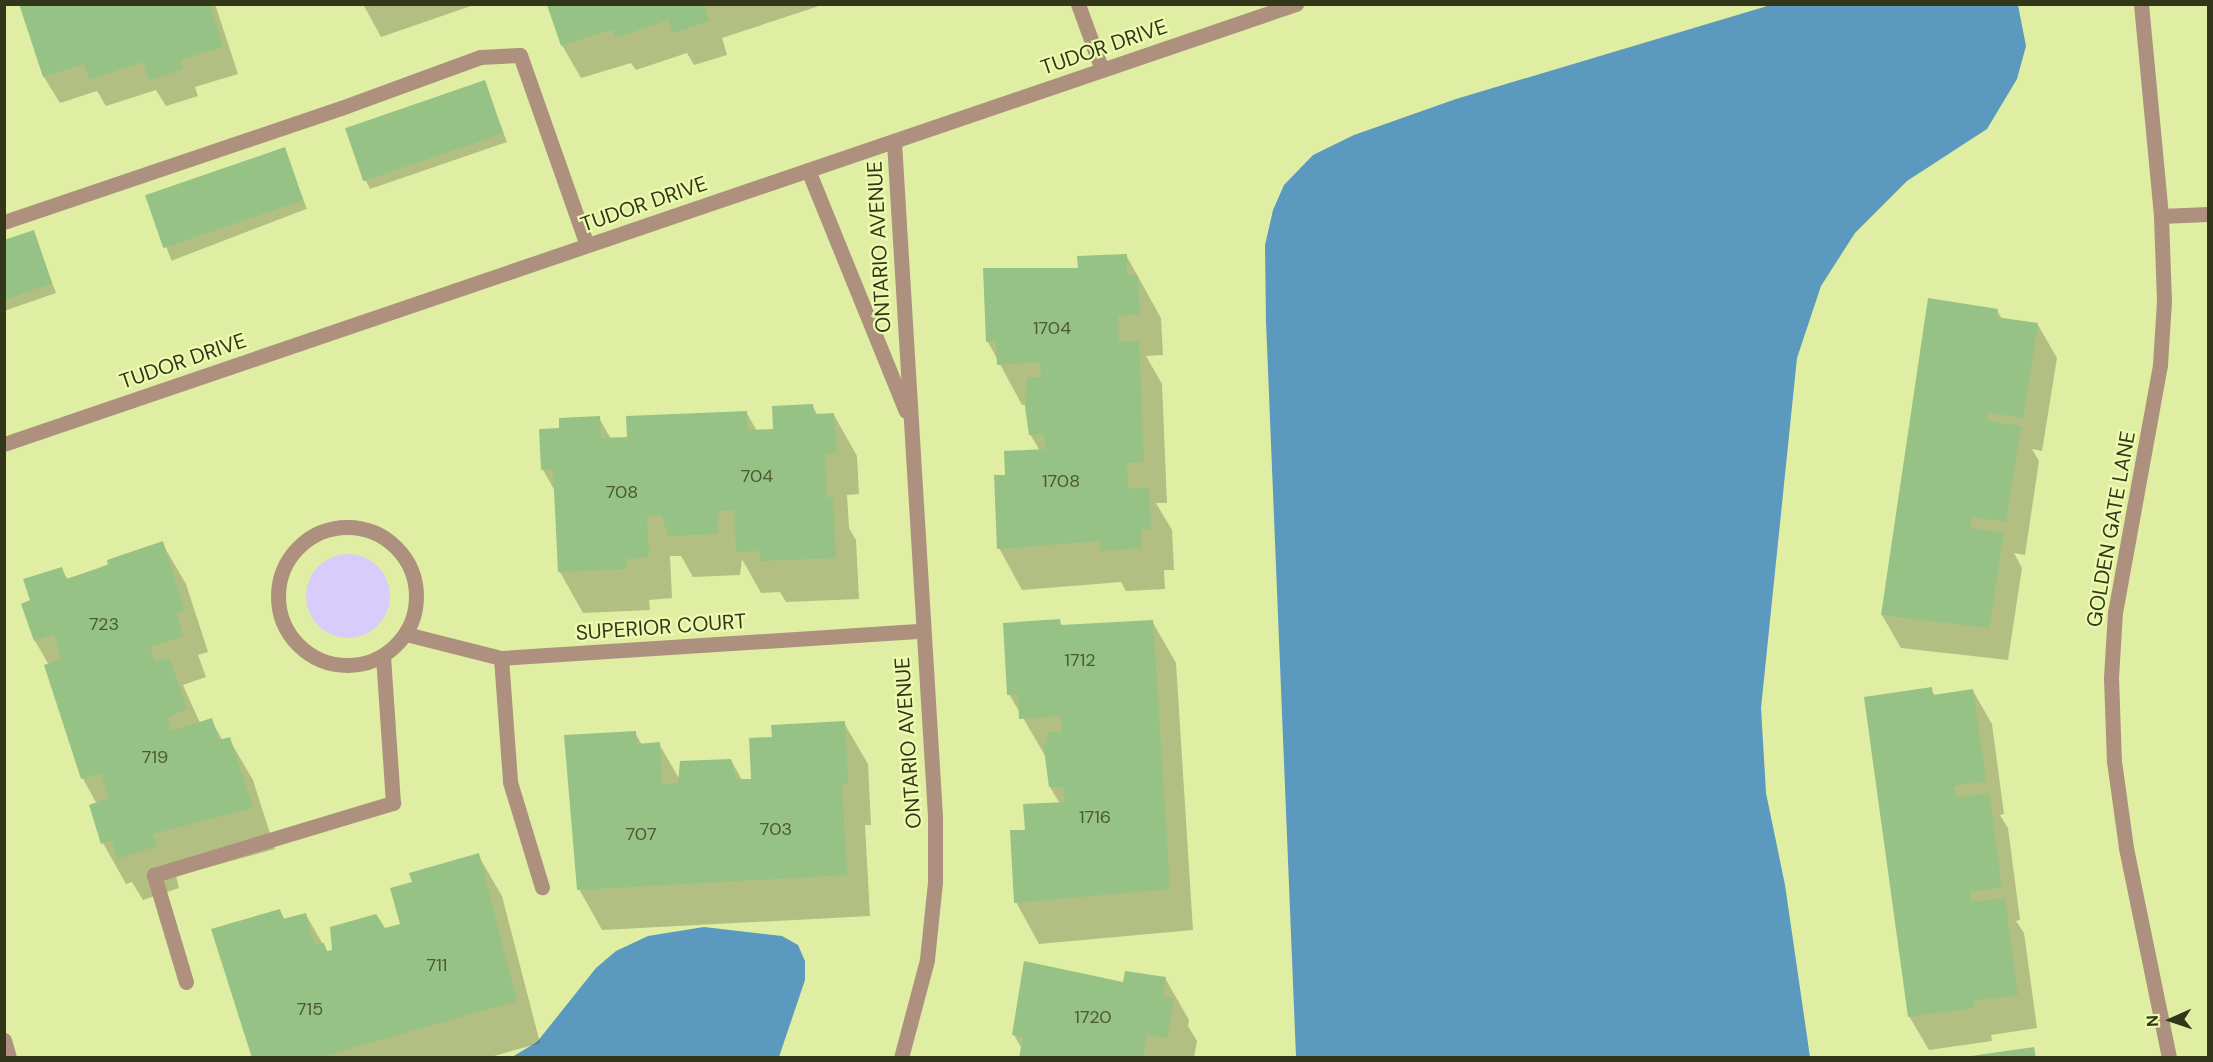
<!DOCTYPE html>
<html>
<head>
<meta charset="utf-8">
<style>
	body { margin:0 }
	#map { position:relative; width:2213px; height:1062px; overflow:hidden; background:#e0eea4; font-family:"DM Sans",sans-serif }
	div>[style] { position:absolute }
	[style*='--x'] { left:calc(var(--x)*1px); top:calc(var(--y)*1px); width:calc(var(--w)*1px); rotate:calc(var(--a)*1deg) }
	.green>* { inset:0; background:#d8ccfb }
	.round { border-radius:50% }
	.water>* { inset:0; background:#5b99bf }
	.shadow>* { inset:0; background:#0003; transform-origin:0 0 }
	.building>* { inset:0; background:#97c285; transform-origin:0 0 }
	.lane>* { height:15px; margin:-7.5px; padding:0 7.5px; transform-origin:7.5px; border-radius:7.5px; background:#ad917e }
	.street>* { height:15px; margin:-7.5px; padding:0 7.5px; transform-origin:7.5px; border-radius:7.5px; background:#ad917e }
	.street>.ring { margin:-7.5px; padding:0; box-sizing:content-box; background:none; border:15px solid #ad917e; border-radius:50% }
	span { translate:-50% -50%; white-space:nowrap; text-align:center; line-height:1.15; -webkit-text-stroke:4.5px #edfbb1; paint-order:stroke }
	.number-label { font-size:18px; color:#4b5a34 }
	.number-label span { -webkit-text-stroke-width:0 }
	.street-label { font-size:21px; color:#323719 }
	.frame { position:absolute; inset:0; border:6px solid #323719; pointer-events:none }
	.north { position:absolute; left:2141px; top:990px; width:60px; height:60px; -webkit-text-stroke:4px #edfbb1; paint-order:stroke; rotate:267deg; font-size:16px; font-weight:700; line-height:24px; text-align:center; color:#323719 }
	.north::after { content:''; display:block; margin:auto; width:21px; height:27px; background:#323719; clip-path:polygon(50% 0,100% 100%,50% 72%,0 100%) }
</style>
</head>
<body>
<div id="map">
	<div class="green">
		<div class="round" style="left:306px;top:554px;width:84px;height:84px"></div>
	</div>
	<div class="water">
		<div style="clip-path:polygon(1774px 4px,2018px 5px,2026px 46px,2017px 79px,1987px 129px,1907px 181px,1855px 233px,1821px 286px,1797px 358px,1761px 708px,1766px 793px,1785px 885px,1810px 1057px,1296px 1057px,1266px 321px,1265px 245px,1273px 210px,1284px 185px,1313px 155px,1354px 135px,1456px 99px)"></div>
		<div style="clip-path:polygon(704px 927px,782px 936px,798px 945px,805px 961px,805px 980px,779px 1057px,512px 1057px,537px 1042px,596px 968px,616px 951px,648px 936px)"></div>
	</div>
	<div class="shadow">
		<div style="clip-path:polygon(20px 4px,215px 4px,238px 74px,195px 87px,198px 96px,166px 106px,156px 90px,106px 106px,97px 91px,60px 103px,44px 77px)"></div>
		<div style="clip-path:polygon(363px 4px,471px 4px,471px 6px,381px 37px)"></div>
		<div style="clip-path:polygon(549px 4px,825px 4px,722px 38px,727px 55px,694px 65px,687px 53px,636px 70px,631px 63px,581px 78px,562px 45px)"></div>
		<div style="clip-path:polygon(484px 82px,507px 142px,370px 189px,365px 179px)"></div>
		<div style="left:284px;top:149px;width:64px;height:145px;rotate:69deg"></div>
		<div style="clip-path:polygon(33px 232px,56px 293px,4px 311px,4px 242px)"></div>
		<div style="clip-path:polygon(1126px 255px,1161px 318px,1163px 355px,1146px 356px,1162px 384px,1167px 503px,1156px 503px,1172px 530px,1174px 570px,1164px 570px,1165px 589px,1126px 591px,1121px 582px,1022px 590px,999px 548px,1007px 476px,1040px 451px,1030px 434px,1028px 405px,1022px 405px,988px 342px,1079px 270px)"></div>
		<div style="clip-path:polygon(1997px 310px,2002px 319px,2038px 325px,2057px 358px,2042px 451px,2032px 449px,2039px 461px,2025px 555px,2014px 553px,2022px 568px,2008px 660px,1901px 648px,1882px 615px)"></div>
		<div style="clip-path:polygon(812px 405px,818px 416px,834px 415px,857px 456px,859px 494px,847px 495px,849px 528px,856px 540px,859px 599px,786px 602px,780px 592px,761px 593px,742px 559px,740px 575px,693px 577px,681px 556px,670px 556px,672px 598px,649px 600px,650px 610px,583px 613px,560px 572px,555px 491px,543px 470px,561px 429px,599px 418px,611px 439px,629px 438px,746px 412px,757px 431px,775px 430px)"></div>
		<div style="clip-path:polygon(162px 543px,186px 584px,208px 652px,198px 655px,206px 677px,183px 685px,200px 723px,211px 720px,223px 741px,229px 739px,253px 780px,275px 849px,176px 876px,179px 888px,143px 900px,132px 882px,126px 884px,103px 843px,97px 804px,83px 779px,46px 666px,49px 665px,35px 641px,23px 605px,32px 601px,61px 568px,68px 580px)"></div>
		<div style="clip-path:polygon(1059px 621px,1063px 627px,1152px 621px,1176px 663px,1193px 930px,1039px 944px,1016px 902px,1026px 831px,1060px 804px,1050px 787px,1047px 759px,1009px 694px)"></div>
		<div style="clip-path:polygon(1931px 689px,1935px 696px,1973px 691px,1992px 724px,2004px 814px,2000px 815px,2008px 828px,2020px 920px,2016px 921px,2024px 933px,2037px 1028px,1991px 1035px,1992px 1041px,1929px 1050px,1909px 1016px)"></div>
		<div style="clip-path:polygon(844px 723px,868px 764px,871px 825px,865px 825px,870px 916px,602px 930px,579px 889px,635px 733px,642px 745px,659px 744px,680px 780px,731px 760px,742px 780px,752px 780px,774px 738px)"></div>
		<div style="clip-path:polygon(478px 855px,502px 896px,540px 1043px,487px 1058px,254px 1058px,280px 911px,285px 920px,306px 915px,328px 953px,402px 925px,414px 883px)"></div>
		<div style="clip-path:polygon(1165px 978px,1189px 1020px,1188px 1026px,1197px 1041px,1194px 1058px,1021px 1058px,1022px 1049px,1014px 1035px,1125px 984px)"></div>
	</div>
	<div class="building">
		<div style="clip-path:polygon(19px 4px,210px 4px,223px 47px,181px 60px,183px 69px,149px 80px,143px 62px,89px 80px,84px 64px,43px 77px)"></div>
		<div style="clip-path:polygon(547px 5px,704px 5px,709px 21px,673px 33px,669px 20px,615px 38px,613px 29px,561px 46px)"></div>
		<div style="left:485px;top:80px;width:56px;height:148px;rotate:71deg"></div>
		<div style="left:285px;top:147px;width:56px;height:148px;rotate:71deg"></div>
		<div style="clip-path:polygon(34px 230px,52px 283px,4px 300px,4px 240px)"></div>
		<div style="clip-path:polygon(1127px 254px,1127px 275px,1138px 275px,1140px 314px,1118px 316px,1119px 342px,1139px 341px,1144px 462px,1127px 463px,1128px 489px,1149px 487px,1151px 529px,1141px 529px,1142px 548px,1101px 551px,1100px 541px,997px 549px,994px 475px,1005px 475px,1004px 451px,1045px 449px,1044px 434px,1029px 435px,1025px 407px,1027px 378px,1041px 377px,1040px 362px,997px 365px,996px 342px,986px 342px,983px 268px,1078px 268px,1077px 256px)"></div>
		<div style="clip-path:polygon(1928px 298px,1998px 309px,1996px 317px,2038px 323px,2023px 418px,1989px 413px,1987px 421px,2021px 426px,2006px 522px,1972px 517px,1971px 528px,2004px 533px,1989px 628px,1881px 615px)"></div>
		<div style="clip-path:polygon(813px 404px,814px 414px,834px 413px,837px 453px,825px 454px,827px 498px,833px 497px,836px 558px,760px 561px,760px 551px,736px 552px,734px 510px,719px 511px,717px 534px,668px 536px,662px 515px,647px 516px,649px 557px,626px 559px,627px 569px,558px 572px,553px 469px,541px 470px,539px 429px,559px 428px,559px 418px,600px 416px,601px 438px,627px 437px,626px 416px,747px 411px,748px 430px,773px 429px,772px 406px)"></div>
		<div style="clip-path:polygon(163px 541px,185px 611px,176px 614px,184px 636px,150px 647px,154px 661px,170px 659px,187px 709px,167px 718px,171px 731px,212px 718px,219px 740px,230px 737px,253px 808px,153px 834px,157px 846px,117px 859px,112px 840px,101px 844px,89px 805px,109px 798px,101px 773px,81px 779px,44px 665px,61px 659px,54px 634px,34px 641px,21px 604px,30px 600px,23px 579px,62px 567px,66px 579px,108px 565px,107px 560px)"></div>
		<div style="clip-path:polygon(1060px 619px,1061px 625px,1153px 620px,1170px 889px,1014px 903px,1010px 830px,1025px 830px,1023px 804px,1065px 802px,1064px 787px,1049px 787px,1043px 743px,1047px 743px,1047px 732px,1062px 732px,1061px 716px,1019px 719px,1018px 694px,1007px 695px,1003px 623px)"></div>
		<div style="clip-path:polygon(1932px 687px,1933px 695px,1973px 689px,1986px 781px,1954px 786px,1956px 798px,1989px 793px,2002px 887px,1970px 892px,1971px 902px,2005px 898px,2018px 995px,1973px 1001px,1974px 1008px,1908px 1017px,1864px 697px)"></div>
		<div style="clip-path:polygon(845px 721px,848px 784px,842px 784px,847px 875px,577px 890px,564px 735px,636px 731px,637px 744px,660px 742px,662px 784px,678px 783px,680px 761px,731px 759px,736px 779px,751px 779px,749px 738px,772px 737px,771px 725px)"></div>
		<div style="clip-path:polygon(479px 853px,517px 1001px,317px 1058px,252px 1058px,211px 929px,280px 909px,283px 919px,306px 913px,315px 945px,324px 943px,327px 951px,332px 950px,330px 927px,376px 914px,385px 928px,400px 924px,390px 888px,412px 882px,409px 873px)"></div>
		<div style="clip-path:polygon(1024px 961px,1123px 982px,1125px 971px,1166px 977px,1163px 997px,1174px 999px,1167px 1038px,1147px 1035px,1143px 1058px,1019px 1058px,1023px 1037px,1012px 1035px)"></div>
		<div style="clip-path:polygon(2034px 1047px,2036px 1058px,1971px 1058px,1971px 1056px)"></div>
	</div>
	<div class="lane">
		<div style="--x:1078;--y:4;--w:70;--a:70"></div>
		<div style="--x:4;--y:222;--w:356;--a:-18.7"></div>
		<div style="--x:341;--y:108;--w:148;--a:-20.1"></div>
		<div style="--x:480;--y:57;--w:40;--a:-2.9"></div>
		<div style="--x:520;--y:55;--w:201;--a:70.6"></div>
		<div style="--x:501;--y:658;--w:124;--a:85.8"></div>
		<div style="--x:510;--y:782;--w:110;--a:73.1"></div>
		<div style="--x:186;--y:982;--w:112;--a:-106.7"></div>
		<div style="--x:154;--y:875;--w:250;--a:-16.8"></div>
		<div style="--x:393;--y:803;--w:147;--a:-93.9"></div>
	</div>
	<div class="street">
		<div style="--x:2141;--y:4;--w:213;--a:84.6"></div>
		<div style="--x:2161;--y:216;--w:85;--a:88"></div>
		<div style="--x:2164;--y:301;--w:64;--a:93.6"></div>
		<div style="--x:2160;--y:365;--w:251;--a:100.3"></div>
		<div style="--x:2115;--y:612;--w:65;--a:93.5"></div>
		<div style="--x:2111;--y:677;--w:84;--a:88"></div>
		<div style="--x:2114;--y:761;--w:88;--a:82.1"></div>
		<div style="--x:2126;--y:848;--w:214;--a:78.4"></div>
		<div style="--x:894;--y:142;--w:675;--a:86.52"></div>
		<div style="--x:935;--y:816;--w:66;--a:90"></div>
		<div style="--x:935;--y:882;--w:78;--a:95.9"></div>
		<div style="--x:927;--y:960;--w:101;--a:104.9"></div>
		<div style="--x:808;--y:170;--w:260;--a:67.9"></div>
		<div style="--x:2161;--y:216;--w:47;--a:-2.4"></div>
		<div style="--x:4;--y:444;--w:1365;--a:-18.81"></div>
		<div class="ring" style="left:278px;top:527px;width:123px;height:123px"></div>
		<div style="--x:406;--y:634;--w:98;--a:14.2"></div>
		<div style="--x:501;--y:658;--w:421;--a:-3.7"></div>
		<div style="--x:4;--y:1040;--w:19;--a:74"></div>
	</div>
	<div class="number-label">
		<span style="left:1052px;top:328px">1704</span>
		<span style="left:757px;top:476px">704</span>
		<span style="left:1061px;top:481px">1708</span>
		<span style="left:622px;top:492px">708</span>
		<span style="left:104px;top:624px">723</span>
		<span style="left:1080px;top:660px">1712</span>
		<span style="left:155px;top:757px">719</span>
		<span style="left:1095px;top:817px">1716</span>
		<span style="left:776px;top:829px">703</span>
		<span style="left:641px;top:834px">707</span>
		<span style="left:437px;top:965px">711</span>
		<span style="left:310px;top:1009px">715</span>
		<span style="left:1093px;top:1017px">1720</span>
	</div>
	<div class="street-label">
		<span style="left:1104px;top:47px;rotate:-19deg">TUDOR DRIVE</span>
		<span style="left:644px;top:204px;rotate:-19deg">TUDOR DRIVE</span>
		<span style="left:879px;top:247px;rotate:-93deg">ONTARIO AVENUE</span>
		<span style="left:183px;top:361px;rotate:-19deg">TUDOR DRIVE</span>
		<span style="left:2111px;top:529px;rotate:-80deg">GOLDEN GATE LANE</span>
		<span style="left:661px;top:627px;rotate:-4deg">SUPERIOR COURT</span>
		<span style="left:908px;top:743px;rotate:-94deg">ONTARIO AVENUE</span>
	</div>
	<div class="frame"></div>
	<div class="north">N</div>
</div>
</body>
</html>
